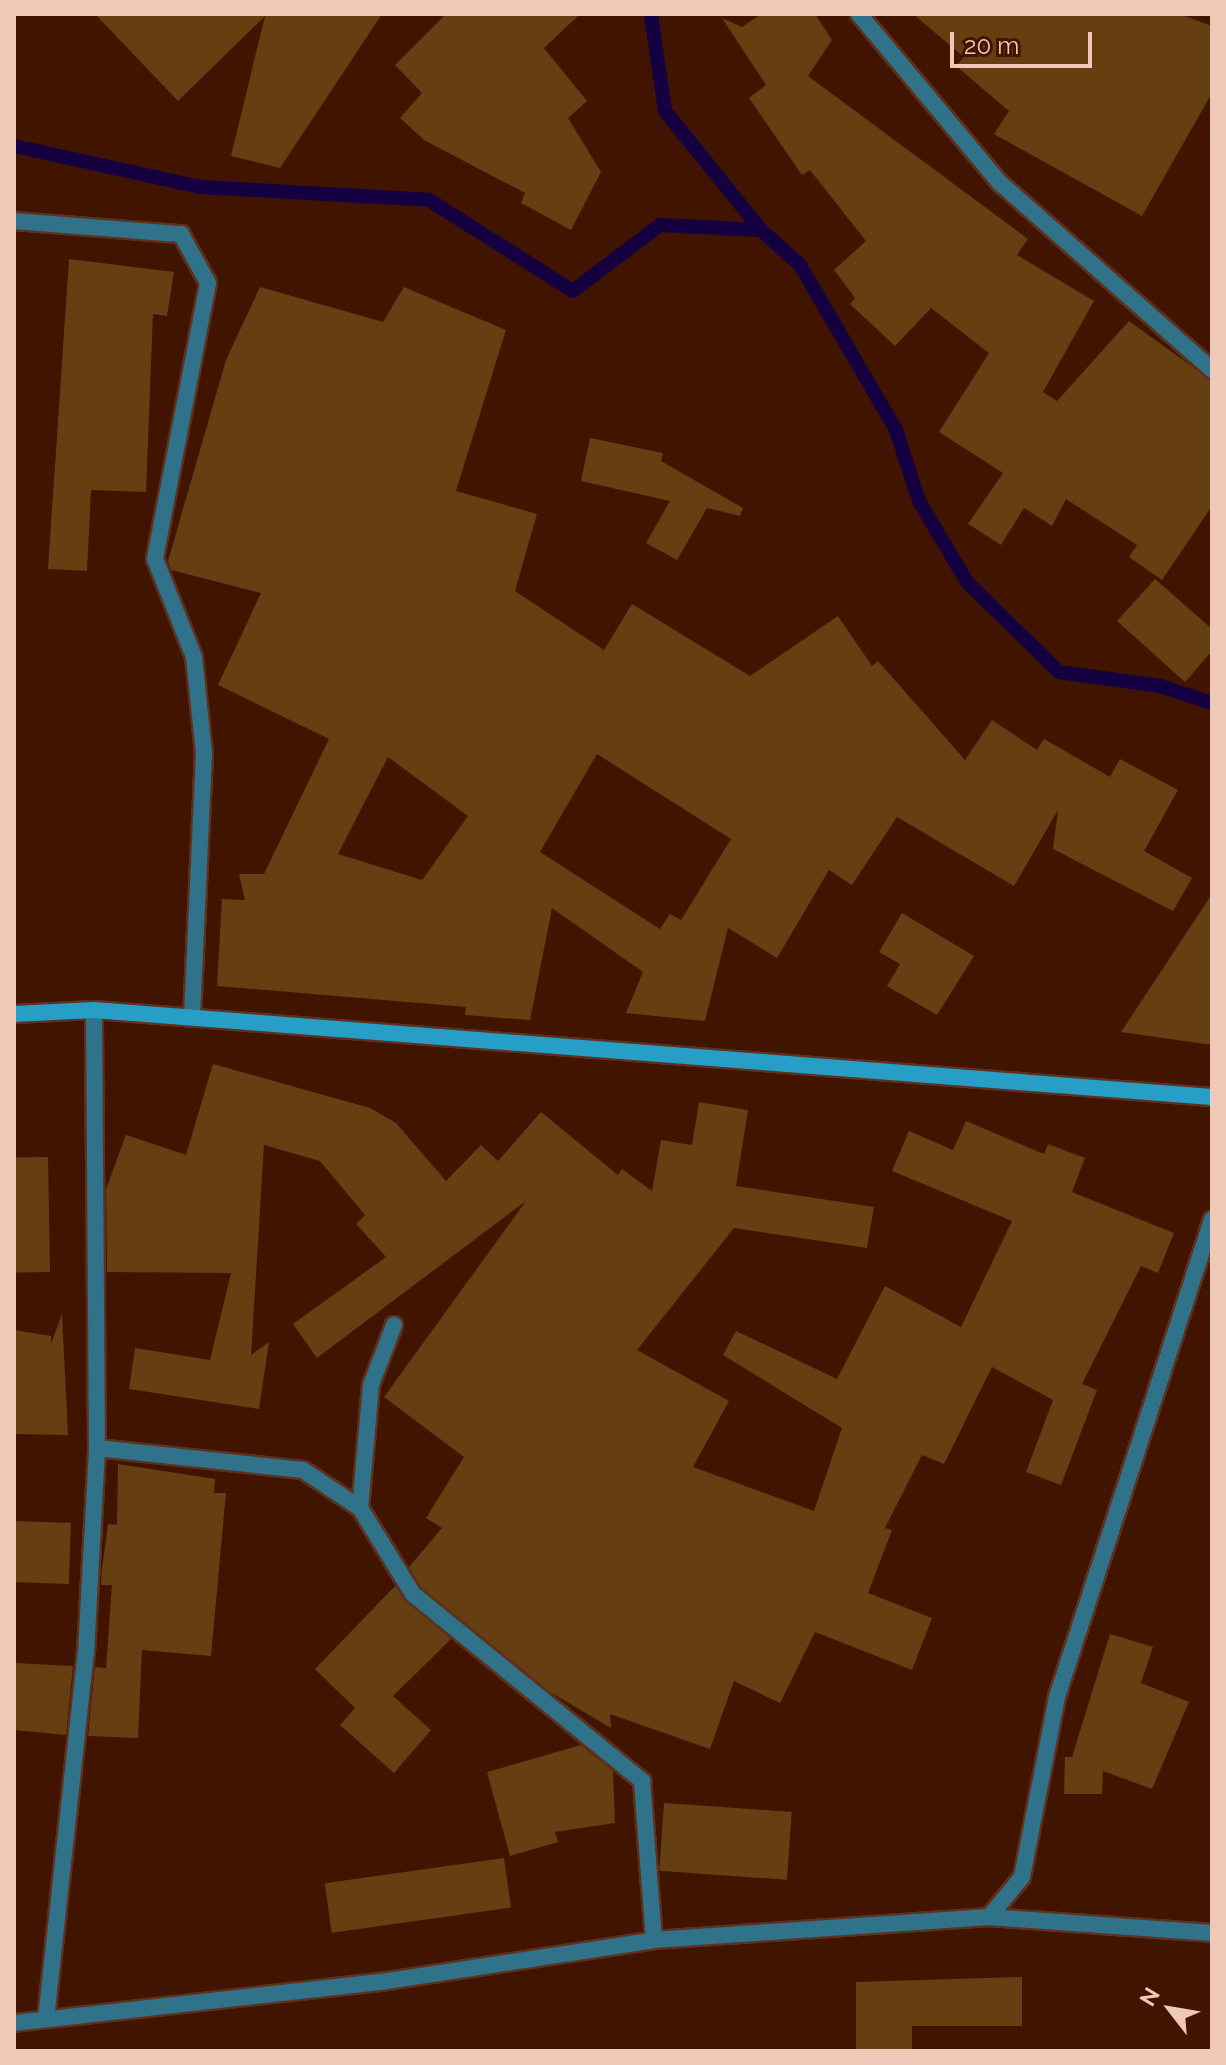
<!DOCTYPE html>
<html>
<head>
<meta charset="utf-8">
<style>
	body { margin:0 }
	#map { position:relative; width:1226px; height:2065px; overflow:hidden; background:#411400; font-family:Raleway,sans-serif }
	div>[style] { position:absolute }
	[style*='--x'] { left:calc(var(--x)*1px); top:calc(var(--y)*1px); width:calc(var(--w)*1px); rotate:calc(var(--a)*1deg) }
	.stream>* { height:14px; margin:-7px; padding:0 7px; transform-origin:7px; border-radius:7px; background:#140041 }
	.building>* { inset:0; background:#653f12; transform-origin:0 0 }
	.roads { filter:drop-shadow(2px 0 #5d311d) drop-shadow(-2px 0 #5d311d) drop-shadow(0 2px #5d311d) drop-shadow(0 -2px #5d311d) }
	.street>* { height:16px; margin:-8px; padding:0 8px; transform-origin:8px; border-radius:8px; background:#31728b }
	.secondary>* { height:16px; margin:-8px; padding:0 8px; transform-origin:8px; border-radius:8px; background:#269ec6 }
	span { translate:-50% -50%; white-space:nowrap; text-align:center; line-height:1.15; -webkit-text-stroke:8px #411400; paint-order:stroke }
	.frame { position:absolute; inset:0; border:16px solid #efc9b8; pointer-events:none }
	.north { position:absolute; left:1130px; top:1969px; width:80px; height:80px; -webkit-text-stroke:6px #411400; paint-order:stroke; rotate:301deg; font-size:22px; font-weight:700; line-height:32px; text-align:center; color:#efc9b8 }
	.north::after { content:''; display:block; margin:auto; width:28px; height:36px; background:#efc9b8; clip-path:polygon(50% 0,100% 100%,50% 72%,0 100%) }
	.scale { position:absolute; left:950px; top:32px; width:142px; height:36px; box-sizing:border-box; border:4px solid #efc9b8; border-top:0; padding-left:10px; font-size:24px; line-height:28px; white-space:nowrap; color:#efc9b8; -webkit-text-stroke:6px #411400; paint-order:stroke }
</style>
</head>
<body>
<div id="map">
	<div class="stream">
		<div style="--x:651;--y:14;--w:98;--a:81.8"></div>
		<div style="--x:665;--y:111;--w:153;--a:51.1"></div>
		<div style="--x:761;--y:230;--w:52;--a:41.9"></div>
		<div style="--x:800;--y:265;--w:191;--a:59.8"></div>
		<div style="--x:896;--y:430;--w:75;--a:72.1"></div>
		<div style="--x:919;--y:501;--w:94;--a:59.3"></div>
		<div style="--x:967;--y:582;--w:129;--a:44.4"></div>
		<div style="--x:1059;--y:672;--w:102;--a:7.9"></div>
		<div style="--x:1160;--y:686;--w:55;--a:18.1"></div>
		<div style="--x:14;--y:146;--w:190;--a:12.4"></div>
		<div style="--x:200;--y:187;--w:229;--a:3.2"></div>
		<div style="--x:429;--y:200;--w:170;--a:32.3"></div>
		<div style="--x:573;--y:291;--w:109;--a:-37.2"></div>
		<div style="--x:660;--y:225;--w:101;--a:2.8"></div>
	</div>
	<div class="building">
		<div style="clip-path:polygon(95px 14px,382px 14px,280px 168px,231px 156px,265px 16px,178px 101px)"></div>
		<div style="clip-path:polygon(446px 14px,580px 14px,544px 48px,587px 101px,568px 118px,601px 172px,571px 230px,521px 203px,525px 193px,424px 140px,400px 118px,422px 93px,395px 65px)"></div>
		<div style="clip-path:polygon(761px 14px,815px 14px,832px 40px,808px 76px,1028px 239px,1017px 255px,1094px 301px,1043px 392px,1057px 401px,1129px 321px,1212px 381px,1212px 506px,1162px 580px,1129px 557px,1137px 545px,1066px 499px,1052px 526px,1024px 508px,1001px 545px,968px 524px,1003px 473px,939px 432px,989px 353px,931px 308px,895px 346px,850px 304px,855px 298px,834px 270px,866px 241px,810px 170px,802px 175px,749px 98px,766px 85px,722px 18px,742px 27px)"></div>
		<div style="clip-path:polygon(913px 14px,1179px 14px,1212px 26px,1212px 93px,1142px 216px,994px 134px,1009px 111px,956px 66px,964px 57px)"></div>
		<div style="clip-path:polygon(69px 259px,174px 272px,167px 316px,153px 314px,146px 492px,91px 490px,87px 571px,48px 569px)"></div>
		<div style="clip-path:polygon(evenodd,260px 287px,383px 322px,404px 287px,506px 330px,456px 491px,537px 514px,515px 591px,604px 650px,632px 604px,750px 676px,838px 616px,872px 666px,878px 661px,965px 760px,992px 720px,1037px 750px,1044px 739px,1110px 777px,1120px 759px,1178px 790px,1144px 851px,1192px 878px,1173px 911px,1053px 849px,1058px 810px,1014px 886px,897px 817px,852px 885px,829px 870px,777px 958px,728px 928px,705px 1021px,626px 1013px,643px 972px,552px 908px,530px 1020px,465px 1015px,466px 1007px,217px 986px,222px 899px,245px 900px,239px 874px,264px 874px,329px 739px,218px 685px,261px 593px,171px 570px,168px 561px,226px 360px,260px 287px,597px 754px,731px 839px,681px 920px,670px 914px,660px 929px,540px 852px,597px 754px,260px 287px,388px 757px,468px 816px,422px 880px,338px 854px,388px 757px)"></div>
		<div style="clip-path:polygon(590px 438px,663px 453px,661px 461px,743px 508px,740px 516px,707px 508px,677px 560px,646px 543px,670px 501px,581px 481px)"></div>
		<div style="clip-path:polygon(1155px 579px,1212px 629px,1212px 651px,1185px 682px,1117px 621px)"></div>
		<div style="clip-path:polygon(1212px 894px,1212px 1045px,1121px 1032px)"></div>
		<div style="clip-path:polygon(902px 913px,974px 956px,937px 1015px,887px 986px,900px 964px,879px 952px)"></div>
		<div style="clip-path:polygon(213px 1064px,370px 1108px,396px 1123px,446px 1181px,481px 1145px,498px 1161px,541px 1112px,618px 1175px,622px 1169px,652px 1191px,661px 1140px,692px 1145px,699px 1102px,748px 1110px,736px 1186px,874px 1207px,867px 1248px,734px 1228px,637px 1350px,729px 1401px,693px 1467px,814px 1511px,842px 1428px,723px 1355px,736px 1331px,837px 1379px,885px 1286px,961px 1327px,1012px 1221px,892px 1171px,909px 1131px,953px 1150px,966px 1121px,1044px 1154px,1048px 1144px,1085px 1158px,1072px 1192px,1174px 1233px,1158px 1273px,1141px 1266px,1082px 1384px,1097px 1390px,1061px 1485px,1026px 1472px,1053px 1400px,992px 1367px,944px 1464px,922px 1455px,885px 1528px,892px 1530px,868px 1593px,932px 1618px,912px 1670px,815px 1632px,780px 1703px,734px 1681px,710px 1749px,610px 1714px,611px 1728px,550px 1692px,421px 1587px,409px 1567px,442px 1528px,426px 1518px,464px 1457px,384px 1397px,526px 1201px,317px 1358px,293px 1324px,386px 1257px,356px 1224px,365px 1215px,320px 1161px,264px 1145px,251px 1355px,269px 1342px,259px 1409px,129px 1389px,135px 1348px,210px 1360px,231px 1273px,107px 1272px,106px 1189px,126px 1135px,186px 1155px)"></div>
		<div style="left:48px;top:1157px;width:115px;height:34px;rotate:89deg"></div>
		<div style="clip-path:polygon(62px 1314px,68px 1435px,14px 1434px,14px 1330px,51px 1336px,51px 1344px)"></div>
		<div style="clip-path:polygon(118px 1464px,215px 1479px,214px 1493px,226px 1493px,211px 1656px,142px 1650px,138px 1738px,88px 1736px,95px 1667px,106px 1668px,112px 1585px,101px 1585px,102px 1569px,108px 1524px,117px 1525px)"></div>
		<div style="left:14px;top:1521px;width:57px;height:61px;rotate:2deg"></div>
		<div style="clip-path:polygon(395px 1586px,451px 1639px,393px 1696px,431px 1730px,394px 1773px,340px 1725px,355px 1708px,315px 1669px)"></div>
		<div style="clip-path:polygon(1110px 1634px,1153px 1647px,1141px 1683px,1189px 1702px,1152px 1789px,1103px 1771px,1102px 1794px,1064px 1794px,1065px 1757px,1072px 1757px)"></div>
		<div style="clip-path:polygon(14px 1663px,73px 1666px,66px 1735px,14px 1730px)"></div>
		<div style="clip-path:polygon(581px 1745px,613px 1771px,615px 1823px,555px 1832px,558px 1842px,510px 1856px,487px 1772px)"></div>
		<div style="left:664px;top:1803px;width:128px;height:68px;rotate:4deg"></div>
		<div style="left:504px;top:1858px;width:50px;height:181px;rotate:82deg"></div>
		<div style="clip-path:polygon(1022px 1977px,1022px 2026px,912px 2026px,912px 2051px,856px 2051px,856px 1982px)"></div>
	</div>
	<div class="roads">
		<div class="street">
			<div style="--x:859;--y:14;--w:219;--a:50.2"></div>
			<div style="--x:999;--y:182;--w:284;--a:41.4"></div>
			<div style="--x:14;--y:221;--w:168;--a:4.5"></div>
			<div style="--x:181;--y:234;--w:56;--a:61.1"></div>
			<div style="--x:208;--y:283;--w:281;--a:100.9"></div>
			<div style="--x:155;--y:559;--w:105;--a:68.3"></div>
			<div style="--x:194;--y:657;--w:97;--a:84.1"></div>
			<div style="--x:204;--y:753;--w:265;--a:92.6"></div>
			<div style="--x:394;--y:1325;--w:64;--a:111"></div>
			<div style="--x:371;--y:1385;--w:123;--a:95.1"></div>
			<div style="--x:360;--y:1508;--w:101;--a:58.4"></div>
			<div style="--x:413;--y:1594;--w:296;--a:39.2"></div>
			<div style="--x:642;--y:1781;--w:159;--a:85.7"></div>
			<div style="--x:97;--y:1448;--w:207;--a:6.1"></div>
			<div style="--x:303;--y:1470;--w:69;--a:33.7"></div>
			<div style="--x:989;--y:1917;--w:224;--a:4.1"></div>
			<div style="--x:46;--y:2019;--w:368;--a:-83.8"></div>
			<div style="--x:86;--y:1653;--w:205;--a:-86.9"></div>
			<div style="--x:97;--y:1448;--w:438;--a:-90.4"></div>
			<div style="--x:14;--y:2023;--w:369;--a:-6.4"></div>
			<div style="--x:381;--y:1982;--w:276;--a:-8.7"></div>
			<div style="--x:654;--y:1940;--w:336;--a:-3.9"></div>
			<div style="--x:989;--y:1917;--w:52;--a:-50.5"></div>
			<div style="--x:1022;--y:1877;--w:183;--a:-79"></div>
			<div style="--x:1057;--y:1697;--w:502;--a:-72"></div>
		</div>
		<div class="secondary">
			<div style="--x:14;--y:1014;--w:80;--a:-2.9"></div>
			<div style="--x:94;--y:1010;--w:1121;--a:4.45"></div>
		</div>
	</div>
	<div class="frame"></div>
	<div class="north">N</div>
	<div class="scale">20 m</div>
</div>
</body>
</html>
